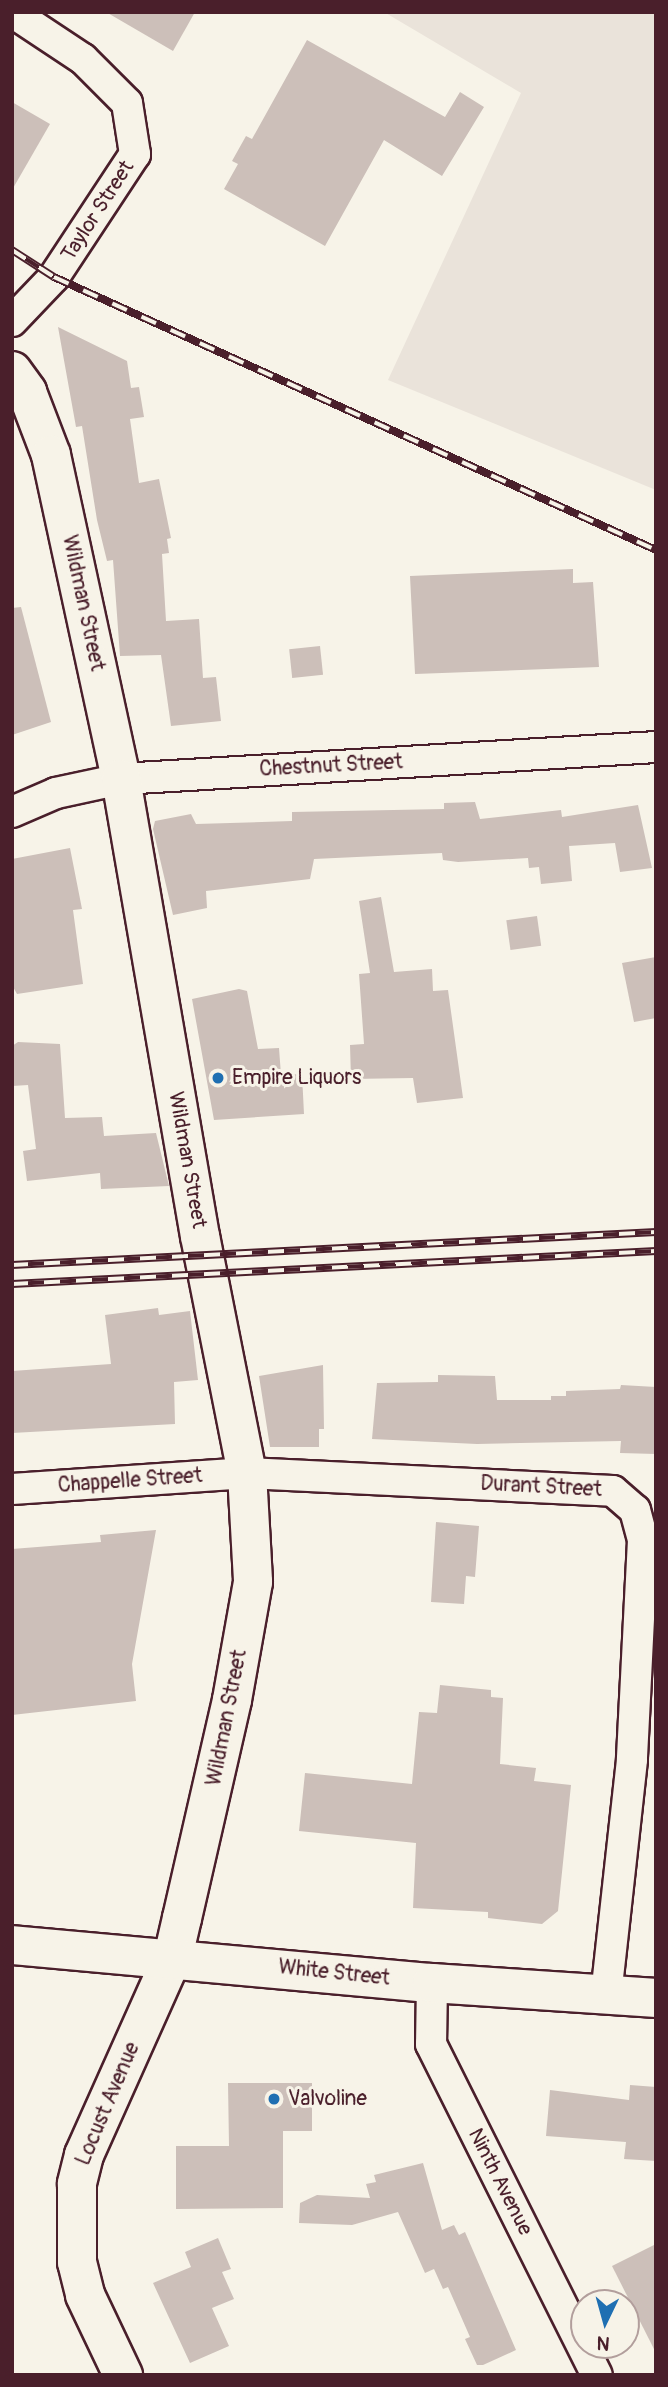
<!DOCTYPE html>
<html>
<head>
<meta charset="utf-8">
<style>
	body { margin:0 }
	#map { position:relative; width:668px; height:2387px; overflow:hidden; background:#f7f3e8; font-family:Pangolin,sans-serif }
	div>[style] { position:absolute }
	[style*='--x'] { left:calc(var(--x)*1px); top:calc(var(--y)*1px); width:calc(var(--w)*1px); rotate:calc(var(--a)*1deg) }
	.built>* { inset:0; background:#eae3da }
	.building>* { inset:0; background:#ccbfb9; transform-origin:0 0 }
	.roads { filter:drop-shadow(2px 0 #4a1f2b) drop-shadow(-2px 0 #4a1f2b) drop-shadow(0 2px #4a1f2b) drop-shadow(0 -2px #4a1f2b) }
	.street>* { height:30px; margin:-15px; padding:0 15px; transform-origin:15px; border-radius:15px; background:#f7f3e8 }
	.secondary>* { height:38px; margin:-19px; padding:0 19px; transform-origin:19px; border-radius:19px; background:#f7f3e8 }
	.primary>* { height:38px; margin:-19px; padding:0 19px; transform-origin:19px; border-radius:19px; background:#f7f3e8 }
	.rail>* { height:8px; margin-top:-4px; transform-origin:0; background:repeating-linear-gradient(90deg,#f7f3e8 0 16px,#4a1f2b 0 32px); box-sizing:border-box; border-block:2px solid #4a1f2b }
	.dots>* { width:19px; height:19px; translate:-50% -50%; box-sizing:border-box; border:4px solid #f7f3e8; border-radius:50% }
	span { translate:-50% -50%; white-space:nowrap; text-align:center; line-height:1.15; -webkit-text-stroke:6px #f7f3e8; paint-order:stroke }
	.street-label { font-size:21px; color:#4a1f2b }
	.poi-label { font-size:21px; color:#4a1f2b }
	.left { translate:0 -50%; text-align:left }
	.frame { position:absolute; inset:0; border:14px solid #4a1f2b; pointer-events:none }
	.north { position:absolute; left:570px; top:2289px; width:70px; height:70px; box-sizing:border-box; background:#f7f3e8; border:2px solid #b29e9c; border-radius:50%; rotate:185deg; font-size:19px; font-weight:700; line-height:28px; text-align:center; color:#4a1f2b }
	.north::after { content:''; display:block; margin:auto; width:24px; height:32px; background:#1f6fb2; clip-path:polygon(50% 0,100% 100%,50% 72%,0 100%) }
</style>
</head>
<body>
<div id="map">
	<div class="built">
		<div style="clip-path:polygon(384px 12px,656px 12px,656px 490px,388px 380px,521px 93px)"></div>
	</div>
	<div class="building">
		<div style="clip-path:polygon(106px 12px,195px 12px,173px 51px)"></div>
		<div style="clip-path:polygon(307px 40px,445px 117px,460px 92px,484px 107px,442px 176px,384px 140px,325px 246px,224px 189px,238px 164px,232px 161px,246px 136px,252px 139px)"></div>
		<div style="clip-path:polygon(12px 102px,50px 124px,12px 190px)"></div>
		<div style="clip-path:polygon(58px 327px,127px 361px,131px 388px,139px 387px,144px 417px,130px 419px,139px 483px,159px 479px,171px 538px,167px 539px,169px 553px,162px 554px,166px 621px,199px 619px,203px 678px,216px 677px,221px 721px,171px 726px,161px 655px,120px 656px,113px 560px,107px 561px,97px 520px,82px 426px,76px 427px)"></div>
		<div style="clip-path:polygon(573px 569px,573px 583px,593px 582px,599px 667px,415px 674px,410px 576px)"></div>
		<div style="clip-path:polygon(21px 607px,51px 722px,12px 735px,12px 608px)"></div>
		<div style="left:320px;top:646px;width:29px;height:31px;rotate:84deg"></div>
		<div style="clip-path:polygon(475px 802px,480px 819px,561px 810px,562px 817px,638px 805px,652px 868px,620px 872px,615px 843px,569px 846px,572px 881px,541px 884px,539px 867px,529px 868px,528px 858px,458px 862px,443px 860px,442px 853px,314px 859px,310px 879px,206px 891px,207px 908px,173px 915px,153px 829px,155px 821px,191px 814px,196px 824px,292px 821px,292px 812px,444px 809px,444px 803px)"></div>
		<div style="clip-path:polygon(70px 848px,82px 909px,73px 910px,83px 984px,17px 994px,12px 985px,12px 859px)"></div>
		<div style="clip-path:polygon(381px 897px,394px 972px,432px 969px,433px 991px,448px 990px,463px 1098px,417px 1103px,413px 1078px,351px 1079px,350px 1045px,364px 1044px,359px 974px,370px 973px,359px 901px)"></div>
		<div style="left:537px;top:916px;width:30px;height:31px;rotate:82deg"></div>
		<div style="clip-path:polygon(656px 957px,656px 1018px,634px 1022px,622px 963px)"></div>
		<div style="clip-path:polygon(239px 989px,247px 991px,258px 1049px,279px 1048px,281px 1075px,302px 1074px,304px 1114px,214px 1120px,192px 999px)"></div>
		<div style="clip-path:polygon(18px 1042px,60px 1044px,65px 1118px,102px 1117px,104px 1136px,156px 1133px,169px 1186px,101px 1189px,100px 1173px,27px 1181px,23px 1151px,36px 1149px,28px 1085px,12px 1086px,12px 1046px)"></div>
		<div style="clip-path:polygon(158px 1308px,159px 1315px,190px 1311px,198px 1380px,174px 1382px,175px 1424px,12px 1433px,12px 1371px,111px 1364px,105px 1315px)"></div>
		<div style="clip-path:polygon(323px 1365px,324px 1429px,319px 1429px,319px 1447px,270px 1447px,259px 1376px)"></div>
		<div style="clip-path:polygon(438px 1375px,495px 1376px,497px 1400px,551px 1400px,551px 1396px,566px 1396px,566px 1391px,620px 1389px,621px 1385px,656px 1387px,656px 1454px,620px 1453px,621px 1441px,477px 1444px,372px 1439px,377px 1383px,438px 1382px)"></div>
		<div style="clip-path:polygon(436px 1522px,479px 1526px,475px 1577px,466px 1576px,464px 1604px,431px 1602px)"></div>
		<div style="clip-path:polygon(156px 1530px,132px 1664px,136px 1701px,12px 1715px,12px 1549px,101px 1542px,100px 1535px)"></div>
		<div style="clip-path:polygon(440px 1685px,491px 1690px,491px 1697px,503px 1698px,500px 1764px,536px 1768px,534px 1781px,571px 1785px,558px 1911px,542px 1924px,488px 1918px,488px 1912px,413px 1908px,416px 1843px,299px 1831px,305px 1773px,412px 1784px,419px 1712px,437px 1713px)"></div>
		<div style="clip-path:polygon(228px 2083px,312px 2083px,312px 2131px,283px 2131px,283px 2208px,176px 2209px,176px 2146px,229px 2146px)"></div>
		<div style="clip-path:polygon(630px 2085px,656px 2087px,656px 2161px,624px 2159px,626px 2142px,546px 2136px,550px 2090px,629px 2100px)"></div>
		<div style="clip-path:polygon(423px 2163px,442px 2230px,454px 2225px,459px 2235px,465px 2232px,516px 2350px,483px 2365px,477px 2365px,465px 2339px,470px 2337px,448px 2287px,443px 2289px,434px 2269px,425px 2273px,398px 2212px,352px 2225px,299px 2223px,300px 2203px,317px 2195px,370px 2198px,366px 2184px,376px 2182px,374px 2175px)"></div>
		<div style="clip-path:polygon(218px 2238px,231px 2269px,222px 2272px,234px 2299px,212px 2308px,229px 2346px,190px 2363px,153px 2283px,191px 2267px,185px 2252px)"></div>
		<div style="clip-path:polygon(656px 2244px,656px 2353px,612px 2266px)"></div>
	</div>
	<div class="roads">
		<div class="street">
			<div style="--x:12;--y:12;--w:85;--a:33.5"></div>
			<div style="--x:83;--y:59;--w:62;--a:45"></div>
			<div style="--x:127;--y:103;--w:52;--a:81.1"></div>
			<div style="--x:135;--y:154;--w:147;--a:123.4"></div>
			<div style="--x:54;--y:277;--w:61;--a:133.7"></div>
			<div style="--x:12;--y:812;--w:48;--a:-23.4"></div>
			<div style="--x:56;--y:793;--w:66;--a:-12.2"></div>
			<div style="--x:121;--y:779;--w:536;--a:-3.42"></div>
			<div style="--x:12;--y:1489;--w:236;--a:-3.9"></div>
			<div style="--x:247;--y:1473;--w:366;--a:2.8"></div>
			<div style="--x:613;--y:1491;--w:29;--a:41"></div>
			<div style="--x:635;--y:1510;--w:31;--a:75"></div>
			<div style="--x:643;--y:1540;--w:220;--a:92.9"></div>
			<div style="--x:632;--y:1760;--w:235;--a:96.3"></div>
			<div style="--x:432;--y:1983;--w:61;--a:90.9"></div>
			<div style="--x:431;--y:2044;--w:370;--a:63.4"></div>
		</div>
		<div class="secondary">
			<div style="--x:12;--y:371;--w:26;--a:54"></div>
			<div style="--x:27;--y:392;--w:67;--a:69.1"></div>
			<div style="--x:51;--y:455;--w:331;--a:77.8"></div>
			<div style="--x:121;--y:779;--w:464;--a:80.2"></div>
			<div style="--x:200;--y:1236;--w:242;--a:78.8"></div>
			<div style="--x:247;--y:1473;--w:109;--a:86.8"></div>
			<div style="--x:253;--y:1582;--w:120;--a:100.1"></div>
			<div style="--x:232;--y:1700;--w:224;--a:102.9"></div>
			<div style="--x:182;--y:1918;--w:39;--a:103"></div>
			<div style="--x:173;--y:1956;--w:218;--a:114.1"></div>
			<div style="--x:84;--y:2155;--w:30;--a:104"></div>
			<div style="--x:77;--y:2184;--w:78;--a:90"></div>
			<div style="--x:77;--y:2262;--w:34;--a:76"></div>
			<div style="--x:85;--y:2295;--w:89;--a:64.6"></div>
		</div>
		<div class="primary">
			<div style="--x:12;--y:1945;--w:422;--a:5.2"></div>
			<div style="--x:432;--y:1983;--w:225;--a:3.8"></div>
		</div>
	</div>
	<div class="rail">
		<div style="--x:12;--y:250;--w:50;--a:32.7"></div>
		<div style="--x:54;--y:277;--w:661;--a:24.39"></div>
		<div style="--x:12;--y:1265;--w:645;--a:-2.93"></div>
		<div style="--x:12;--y:1284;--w:645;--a:-2.93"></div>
	</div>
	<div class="dots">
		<div style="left:218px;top:1078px;background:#1f6fb2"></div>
		<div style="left:274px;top:2099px;background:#1f6fb2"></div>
	</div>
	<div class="street-label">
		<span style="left:98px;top:211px;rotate:-57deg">Taylor Street</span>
		<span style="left:83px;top:603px;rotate:78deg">Wildman Street</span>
		<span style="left:331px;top:766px;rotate:-3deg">Chestnut Street</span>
		<span style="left:187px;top:1160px;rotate:80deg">Wildman Street</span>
		<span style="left:130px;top:1481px;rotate:-4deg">Chappelle Street</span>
		<span style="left:541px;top:1487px;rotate:3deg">Durant Street</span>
		<span style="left:227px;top:1718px;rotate:-79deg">Wildman Street</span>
		<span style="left:334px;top:1973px;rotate:6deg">White Street</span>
		<span style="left:108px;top:2104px;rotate:-67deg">Locust Avenue</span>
		<span style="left:500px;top:2182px;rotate:63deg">Ninth Avenue</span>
	</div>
	<div class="poi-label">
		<span class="left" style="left:232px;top:1078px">Empire Liquors</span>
		<span class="left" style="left:288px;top:2099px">Valvoline</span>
	</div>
	<div class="frame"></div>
	<div class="north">N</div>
</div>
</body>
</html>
